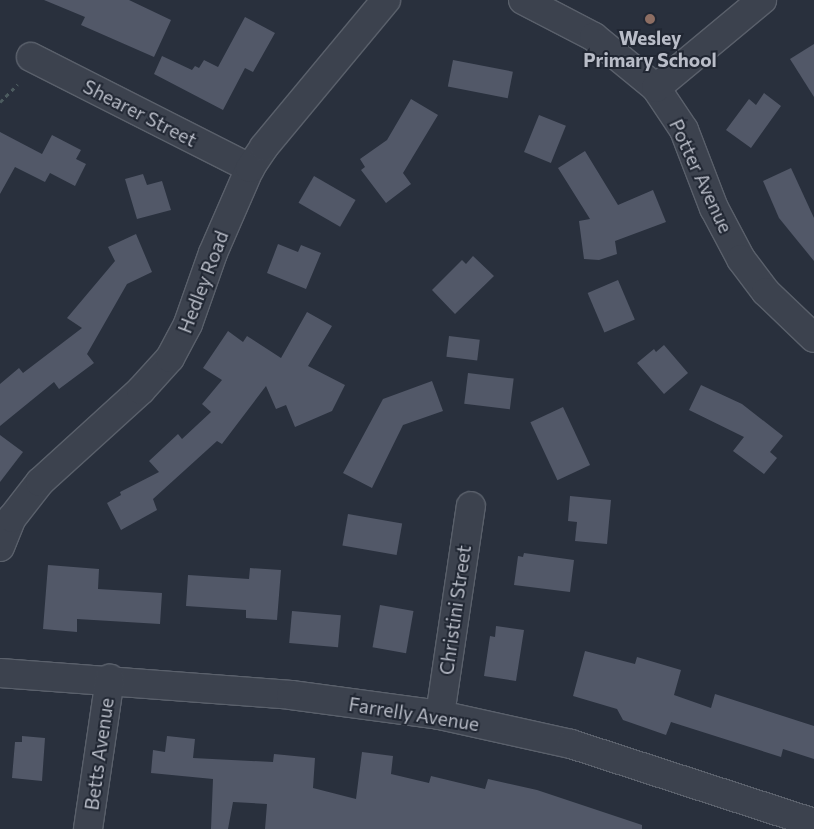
<!DOCTYPE html>
<html>
<head>
<meta charset="utf-8">
<style>
	body { margin:0 }
	#map { position:relative; width:814px; height:829px; overflow:hidden; background:#29303d; font-family:Commissioner,sans-serif }
	div>[style] { position:absolute }
	[style*='--x'] { left:calc(var(--x)*1px); top:calc(var(--y)*1px); width:calc(var(--w)*1px); rotate:calc(var(--a)*1deg) }
	.building>* { inset:0; background:#525868; transform-origin:0 0 }
	.path>* { height:3px; margin-top:-1.5px; transform-origin:0; background:repeating-linear-gradient(90deg,#4c5b5f 0 4px,transparent 0 8px) }
	.roads { filter:drop-shadow(1px 0 #5a606b) drop-shadow(-1px 0 #5a606b) drop-shadow(0 1px #5a606b) drop-shadow(0 -1px #5a606b) }
	.minor>* { height:28px; margin:-14px; padding:0 14px; transform-origin:14px; border-radius:14px; background:#3c424e }
	.dots>* { width:14px; height:14px; translate:-50% -50%; box-sizing:border-box; border:2px solid #212733; border-radius:50% }
	span { translate:-50% -50%; white-space:nowrap; text-align:center; line-height:1.15; -webkit-text-stroke:4px #212733; paint-order:stroke }
	.poi-label { font-size:19px; color:#b9bdc8; font-weight:700 }
	.street-label { font-size:19px; color:#b9bdc8 }
</style>
</head>
<body>
<div id="map">
	<div class="building">
		<div style="clip-path:polygon(44px 0,129px 0,171px 20px,154px 57px,81px 25px,85px 17px)"></div>
		<div style="clip-path:polygon(245px 17px,275px 33px,253px 72px,245px 68px,223px 110px,154px 74px,162px 56px,192px 70px,195px 66px,199px 68px,204px 60px,218px 67px)"></div>
		<div style="clip-path:polygon(814px 44px,814px 97px,790px 59px)"></div>
		<div style="left:453px;top:60px;width:61px;height:27px;rotate:11deg"></div>
		<div style="clip-path:polygon(764px 93px,781px 106px,751px 148px,726px 130px,749px 99px,756px 105px)"></div>
		<div style="clip-path:polygon(411px 99px,438px 115px,403px 173px,411px 184px,386px 203px,361px 170px,365px 167px,360px 159px,387px 140px)"></div>
		<div style="left:539px;top:115px;width:29px;height:40px;rotate:22deg"></div>
		<div style="clip-path:polygon(0 132px,42px 154px,52px 135px,81px 150px,76px 159px,86px 164px,75px 186px,50px 173px,45px 182px,15px 167px,0 194px)"></div>
		<div style="clip-path:polygon(585px 151px,618px 205px,653px 190px,666px 222px,615px 241px,617px 254px,599px 260px,584px 259px,579px 221px,590px 219px,558px 168px)"></div>
		<div style="clip-path:polygon(791px 168px,814px 218px,814px 261px,779px 218px,763px 181px)"></div>
		<div style="clip-path:polygon(143px 174px,147px 185px,162px 181px,171px 210px,137px 219px,125px 179px)"></div>
		<div style="left:314px;top:176px;width:48px;height:31px;rotate:30deg"></div>
		<div style="clip-path:polygon(136px 234px,152px 272px,127px 284px,87px 354px,94px 363px,59px 389px,54px 382px,0 426px,0 384px,19px 368px,23px 373px,82px 328px,67px 318px,115px 261px,108px 247px)"></div>
		<div style="clip-path:polygon(278px 244px,298px 252px,301px 245px,321px 253px,306px 289px,267px 273px)"></div>
		<div style="clip-path:polygon(473px 256px,494px 276px,455px 314px,432px 290px,462px 260px,466px 264px)"></div>
		<div style="left:618px;top:280px;width:43px;height:33px;rotate:67deg"></div>
		<div style="clip-path:polygon(307px 312px,332px 326px,308px 366px,345px 385px,332px 411px,295px 427px,286px 405px,276px 409px,266px 386px,222px 444px,217px 441px,153px 499px,157px 510px,121px 530px,107px 503px,121px 495px,120px 492px,159px 472px,149px 461px,178px 434px,182px 439px,211px 412px,202px 404px,222px 380px,203px 368px,228px 331px,243px 342px,247px 336px,281px 358px)"></div>
		<div style="left:449px;top:336px;width:31px;height:21px;rotate:7deg"></div>
		<div style="clip-path:polygon(664px 345px,688px 373px,664px 394px,637px 363px,654px 349px,656px 352px)"></div>
		<div style="left:468px;top:373px;width:46px;height:31px;rotate:7deg"></div>
		<div style="clip-path:polygon(432px 381px,443px 411px,403px 425px,372px 488px,343px 473px,383px 399px)"></div>
		<div style="clip-path:polygon(701px 385px,742px 404px,783px 436px,770px 452px,777px 458px,764px 474px,733px 451px,744px 437px,689px 410px)"></div>
		<div style="left:563px;top:407px;width:64px;height:36px;rotate:65deg"></div>
		<div style="clip-path:polygon(0 435px,23px 452px,0 482px)"></div>
		<div style="clip-path:polygon(570px 496px,611px 500px,607px 544px,575px 541px,577px 522px,568px 521px)"></div>
		<div style="left:348px;top:514px;width:55px;height:32px;rotate:10deg"></div>
		<div style="clip-path:polygon(524px 553px,574px 560px,570px 592px,514px 585px,518px 556px,523px 557px)"></div>
		<div style="clip-path:polygon(48px 565px,99px 569px,98px 589px,162px 593px,160px 624px,77px 619px,77px 632px,43px 629px)"></div>
		<div style="clip-path:polygon(250px 568px,281px 570px,277px 620px,246px 618px,246px 610px,186px 606px,188px 575px,249px 579px)"></div>
		<div style="left:380px;top:605px;width:34px;height:43px;rotate:10deg"></div>
		<div style="left:292px;top:611px;width:49px;height:32px;rotate:5deg"></div>
		<div style="clip-path:polygon(496px 626px,524px 630px,516px 681px,484px 676px,490px 636px,495px 637px)"></div>
		<div style="clip-path:polygon(585px 651px,635px 664px,637px 657px,681px 670px,674px 695px,711px 708px,715px 694px,814px 726px,814px 759px,783px 749px,781px 757px,671px 722px,666px 735px,623px 720px,617px 709px,573px 696px)"></div>
		<div style="clip-path:polygon(22px 736px,45px 738px,42px 781px,12px 778px,15px 742px,22px 742px)"></div>
		<div style="clip-path:polygon(167px 736px,195px 739px,193px 758px,273px 762px,274px 754px,315px 758px,313px 788px,356px 799px,362px 752px,393px 756px,391px 774px,429px 783px,431px 776px,485px 789px,488px 779px,537px 790px,642px 825px,642px 829px,265px 829px,267px 804px,233px 802px,228px 829px,211px 829px,213px 779px,151px 773px,153px 750px,165px 752px)"></div>
	</div>
	<div class="path">
		<div style="--x:0;--y:102;--w:25;--a:-45"></div>
	</div>
	<div class="roads">
		<div class="minor">
			<div style="--x:523;--y:0;--w:80;--a:27.5"></div>
			<div style="--x:594;--y:37;--w:80;--a:39.4"></div>
			<div style="--x:656;--y:88;--w:50;--a:56.3"></div>
			<div style="--x:684;--y:130;--w:84;--a:69"></div>
			<div style="--x:714;--y:208;--w:58;--a:62.1"></div>
			<div style="--x:741;--y:259;--w:41;--a:52.9"></div>
			<div style="--x:766;--y:292;--w:66;--a:43.8"></div>
			<div style="--x:31;--y:57;--w:246;--a:26.9"></div>
			<div style="--x:656;--y:88;--w:138;--a:-39.7"></div>
			<div style="--x:0;--y:547;--w:31;--a:-68"></div>
			<div style="--x:12;--y:518;--w:46;--a:-52.1"></div>
			<div style="--x:40;--y:482;--w:137;--a:-42.3"></div>
			<div style="--x:141;--y:390;--w:43;--a:-47.8"></div>
			<div style="--x:170;--y:358;--w:38;--a:-62"></div>
			<div style="--x:188;--y:324;--w:75;--a:-70.6"></div>
			<div style="--x:213;--y:253;--w:93;--a:-66.5"></div>
			<div style="--x:250;--y:168;--w:25;--a:-56"></div>
			<div style="--x:264;--y:147;--w:191;--a:-50.3"></div>
			<div style="--x:0;--y:673;--w:292;--a:4.3"></div>
			<div style="--x:291;--y:695;--w:150;--a:7.6"></div>
			<div style="--x:440;--y:715;--w:134;--a:12.5"></div>
			<div style="--x:571;--y:744;--w:256;--a:18"></div>
			<div style="--x:440;--y:715;--w:211;--a:-81.6"></div>
			<div style="--x:88;--y:829;--w:152;--a:-81.7"></div>
		</div>
	</div>
	<div class="dots">
		<div style="left:650px;top:19px;background:#8d6e63"></div>
	</div>
	<div class="poi-label">
		<span style="left:650px;top:49px">Wesley<br>Primary School</span>
	</div>
	<div class="street-label">
		<span style="left:140px;top:113px;rotate:27deg">Shearer Street</span>
		<span style="left:701px;top:176px;rotate:65deg">Potter Avenue</span>
		<span style="left:203px;top:282px;rotate:-69deg">Hedley Road</span>
		<span style="left:455px;top:610px;rotate:-82deg">Christini Street</span>
		<span style="left:414px;top:714px;rotate:9deg">Farrelly Avenue</span>
		<span style="left:99px;top:754px;rotate:-82deg">Betts Avenue</span>
	</div>
</div>
</body>
</html>
